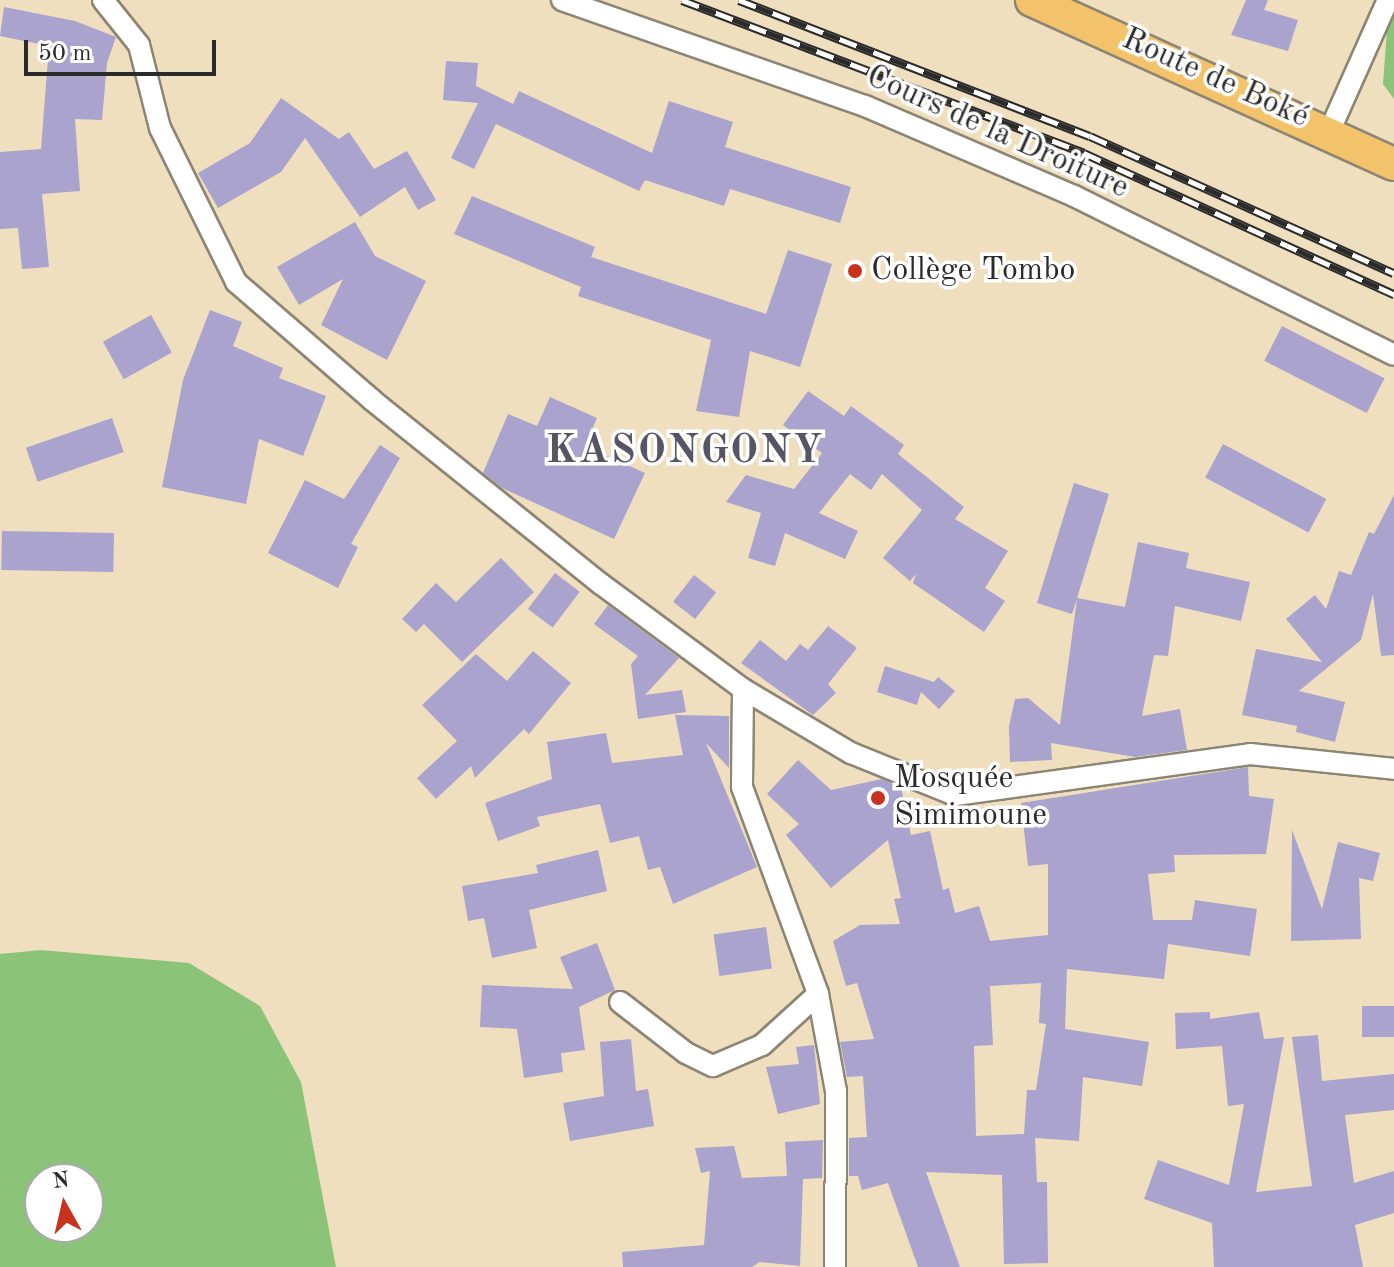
<!DOCTYPE html>
<html>
<head>
<meta charset="utf-8">
<style>
	body { margin:0 }
	#map { position:relative; width:1394px; height:1267px; overflow:hidden; background:#efdfbe; font-family:"Old Standard TT",serif }
	div>[style] { position:absolute }
	[style*='--x'] { left:calc(var(--x)*1px); top:calc(var(--y)*1px); width:calc(var(--w)*1px); rotate:calc(var(--a)*1deg) }
	.green>* { inset:0; background:#8bc479 }
	.building>* { inset:0; background:#a9a3ce; transform-origin:0 0 }
	.roads { filter:drop-shadow(2px 0 #8d8574) drop-shadow(-2px 0 #8d8574) drop-shadow(0 2px #8d8574) drop-shadow(0 -2px #8d8574) }
	.minor>* { height:20px; margin:-10px; padding:0 10px; transform-origin:10px; border-radius:10px; background:#fff }
	.primary>* { height:32px; margin:-16px; padding:0 16px; transform-origin:16px; border-radius:16px; background:#f2c36a }
	.rail>* { height:9px; margin-top:-4.5px; transform-origin:0; background:repeating-linear-gradient(90deg,#fff 0 18px,#2b2b2b 0 36px); box-sizing:border-box; border-block:2px solid #2b2b2b }
	.dots>* { width:22px; height:22px; translate:-50% -50%; box-sizing:border-box; border:4px solid #fff; border-radius:50% }
	span { translate:-50% -50%; white-space:nowrap; text-align:center; line-height:1.15; -webkit-text-stroke:7px #fff; paint-order:stroke }
	.street-label { font-size:32px; color:#2b2b2b }
	.poi-label { font-size:32px; color:#2b2b2b }
	.left { translate:0 -50%; text-align:left }
	.district-label { font-size:40px; color:#575564; font-weight:700; letter-spacing:2px }
	.north { position:absolute; left:24px; top:1163px; width:80px; height:80px; box-sizing:border-box; background:#fff; border:2px solid #aaa; border-radius:50%; rotate:352deg; font-size:22px; font-weight:700; line-height:32px; text-align:center; color:#2b2b2b }
	.north::after { content:''; display:block; margin:auto; width:28px; height:36px; background:#c8321e; clip-path:polygon(50% 0,100% 100%,50% 72%,0 100%) }
	.scale { position:absolute; left:24px; top:40px; width:192px; height:36px; box-sizing:border-box; border:4px solid #2b2b2b; border-top:0; padding-left:10px; font-size:24px; line-height:28px; white-space:nowrap; color:#2b2b2b; -webkit-text-stroke:6px #fff; paint-order:stroke }
</style>
</head>
<body>
<div id="map">
	<div class="green">
		<div style="clip-path:polygon(1394px 17px,1394px 99px,1383px 84px,1387px 29px)"></div>
		<div style="clip-path:polygon(evenodd,41px 950px,189px 963px,260px 1006px,301px 1082px,336px 1267px,0 1267px,0 954px,41px 950px,88px 1179px,88px 1227px,40px 1227px,40px 1179px,88px 1179px)"></div>
	</div>
	<div class="building">
		<div style="clip-path:polygon(1246px 0,1268px 0,1264px 10px,1298px 20px,1288px 51px,1231px 35px)"></div>
		<div style="clip-path:polygon(4px 7px,75px 21px,116px 37px,107px 63px,102px 120px,75px 119px,80px 191px,42px 194px,49px 267px,22px 269px,18px 228px,0 229px,0 152px,41px 149px,49px 46px,0 36px)"></div>
		<div style="clip-path:polygon(446px 61px,478px 63px,476px 86px,513px 104px,519px 91px,652px 153px,669px 101px,733px 122px,725px 147px,851px 187px,840px 223px,730px 189px,724px 206px,645px 180px,639px 191px,496px 124px,474px 169px,451px 158px,478px 103px,443px 100px)"></div>
		<div style="clip-path:polygon(281px 98px,339px 139px,349px 132px,374px 169px,407px 151px,436px 200px,418px 210px,405px 187px,360px 217px,305px 138px,281px 172px,218px 208px,198px 173px,250px 143px)"></div>
		<div style="clip-path:polygon(472px 196px,595px 247px,591px 257px,766px 314px,788px 250px,832px 264px,800px 367px,750px 351px,739px 417px,696px 411px,711px 340px,578px 296px,581px 287px,454px 234px)"></div>
		<div style="clip-path:polygon(355px 222px,375px 256px,426px 281px,387px 360px,321px 325px,343px 279px,299px 305px,277px 267px)"></div>
		<div style="clip-path:polygon(210px 310px,242px 322px,233px 346px,283px 368px,279px 378px,326px 396px,303px 456px,259px 439px,246px 504px,162px 487px,183px 380px)"></div>
		<div style="left:151px;top:315px;width:43px;height:55px;rotate:61deg"></div>
		<div style="left:1282px;top:326px;width:115px;height:39px;rotate:27deg"></div>
		<div style="clip-path:polygon(808px 391px,844px 416px,851px 406px,904px 445px,898px 454px,964px 507px,955px 519px,1008px 551px,985px 588px,1005px 601px,984px 632px,913px 583px,916px 574px,910px 581px,883px 558px,922px 510px,882px 474px,871px 490px,850px 474px,819px 513px,858px 531px,845px 559px,785px 533px,775px 566px,748px 558px,761px 513px,726px 502px,746px 475px,794px 489px,822px 453px,783px 425px)"></div>
		<div style="clip-path:polygon(550px 397px,597px 418px,585px 446px,645px 473px,614px 539px,502px 488px,483px 473px,508px 414px,537px 426px)"></div>
		<div style="left:112px;top:418px;width:36px;height:91px;rotate:71deg"></div>
		<div style="left:1223px;top:444px;width:117px;height:38px;rotate:28deg"></div>
		<div style="clip-path:polygon(380px 445px,400px 458px,351px 544px,358px 547px,338px 588px,268px 553px,305px 480px,344px 499px)"></div>
		<div style="clip-path:polygon(1074px 483px,1109px 494px,1077px 598px,1125px 607px,1138px 542px,1189px 553px,1186px 568px,1250px 582px,1241px 621px,1175px 606px,1168px 656px,1154px 655px,1142px 716px,1180px 709px,1187px 750px,1135px 757px,1051px 743px,1052px 760px,1010px 762px,1009px 726px,1015px 699px,1028px 698px,1060px 725px,1077px 599px,1072px 614px,1037px 603px)"></div>
		<div style="clip-path:polygon(1394px 495px,1394px 655px,1381px 656px,1373px 594px,1361px 640px,1299px 691px,1345px 702px,1335px 742px,1296px 732px,1297px 726px,1242px 715px,1256px 649px,1322px 662px,1286px 619px,1315px 595px,1326px 609px,1339px 571px,1351px 575px,1369px 532px,1374px 534px)"></div>
		<div style="left:2px;top:531px;width:112px;height:39px;rotate:1deg"></div>
		<div style="clip-path:polygon(501px 558px,534px 592px,462px 662px,424px 624px,416px 632px,402px 619px,436px 583px,456px 602px)"></div>
		<div style="left:555px;top:573px;width:31px;height:45px;rotate:37deg"></div>
		<div style="left:694px;top:575px;width:28px;height:34px;rotate:38deg"></div>
		<div style="clip-path:polygon(608px 605px,679px 658px,645px 695px,682px 690px,686px 712px,638px 719px,631px 664px,638px 656px,594px 624px)"></div>
		<div style="clip-path:polygon(828px 626px,857px 648px,828px 684px,836px 693px,813px 715px,741px 663px,760px 640px,786px 661px,800px 644px,808px 650px)"></div>
		<div style="clip-path:polygon(533px 651px,571px 683px,529px 734px,524px 729px,475px 778px,471px 766px,436px 799px,417px 778px,457px 741px,422px 705px,476px 654px,507px 681px)"></div>
		<div style="clip-path:polygon(885px 666px,934px 682px,938px 677px,955px 691px,939px 709px,921px 692px,917px 705px,877px 692px)"></div>
		<div style="clip-path:polygon(675px 715px,729px 716px,729px 768px,706px 743px,757px 867px,673px 904px,660px 867px,648px 870px,639px 836px,610px 843px,600px 804px,537px 817px,540px 826px,498px 841px,485px 803px,552px 779px,547px 742px,606px 733px,612px 763px,683px 755px)"></div>
		<div style="clip-path:polygon(evenodd,798px 760px,831px 790px,882px 779px,901px 787px,911px 835px,930px 831px,943px 890px,949px 888px,955px 913px,979px 906px,990px 941px,1048px 935px,1048px 864px,1028px 866px,1021px 803px,1248px 767px,1249px 796px,1274px 799px,1266px 854px,1174px 855px,1175px 872px,1148px 874px,1153px 920px,1192px 920px,1195px 900px,1257px 909px,1250px 956px,1168px 944px,1164px 979px,1067px 969px,1065px 1029px,1149px 1042px,1142px 1086px,1083px 1077px,1079px 1141px,1035px 1138px,1037px 1182px,1047px 1182px,1048px 1263px,1004px 1264px,1002px 1175px,926px 1172px,960px 1267px,918px 1267px,888px 1183px,862px 1190px,858px 1176px,849px 1176px,849px 1138px,867px 1137px,863px 1076px,847px 1077px,840px 1042px,874px 1039px,857px 983px,846px 986px,833px 941px,860px 925px,900px 924px,894px 899px,901px 898px,888px 840px,831px 888px,786px 835px,799px 824px,767px 794px,798px 760px,1041px 983px,1039px 1023px,1046px 1024px,1036px 1090px,1027px 1090px,1024px 1134px,976px 1136px,974px 1046px,993px 1045px,990px 986px,1041px 983px)"></div>
		<div style="clip-path:polygon(1292px 830px,1322px 909px,1338px 842px,1380px 853px,1373px 881px,1359px 878px,1361px 939px,1291px 941px)"></div>
		<div style="clip-path:polygon(598px 850px,607px 891px,529px 910px,537px 948px,492px 958px,484px 918px,468px 921px,462px 886px,538px 873px,536px 865px)"></div>
		<div style="left:766px;top:927px;width:42px;height:53px;rotate:82deg"></div>
		<div style="clip-path:polygon(597px 943px,615px 990px,579px 1007px,585px 1050px,561px 1053px,563px 1072px,524px 1078px,517px 1029px,480px 1027px,482px 985px,573px 989px,560px 957px)"></div>
		<div style="left:1362px;top:1006px;width:32px;height:31px"></div>
		<div style="clip-path:polygon(1210px 1012px,1210px 1019px,1259px 1012px,1264px 1039px,1284px 1037px,1256px 1192px,1312px 1186px,1292px 1037px,1318px 1035px,1322px 1081px,1394px 1074px,1394px 1110px,1345px 1115px,1354px 1183px,1394px 1171px,1394px 1213px,1355px 1225px,1363px 1267px,1214px 1267px,1212px 1223px,1144px 1199px,1158px 1160px,1229px 1185px,1244px 1104px,1228px 1106px,1222px 1046px,1176px 1049px,1175px 1013px)"></div>
		<div style="clip-path:polygon(631px 1039px,636px 1091px,648px 1089px,654px 1126px,570px 1141px,563px 1103px,604px 1096px,600px 1042px)"></div>
		<div style="clip-path:polygon(814px 1045px,820px 1104px,778px 1114px,766px 1067px,799px 1064px,796px 1047px)"></div>
		<div style="clip-path:polygon(823px 1140px,822px 1178px,803px 1179px,800px 1266px,760px 1262px,752px 1267px,623px 1267px,622px 1252px,704px 1245px,710px 1171px,701px 1173px,695px 1148px,734px 1146px,742px 1178px,787px 1176px,785px 1142px)"></div>
	</div>
	<div class="roads">
		<div class="minor">
			<div style="--x:103;--y:0;--w:58;--a:51.3"></div>
			<div style="--x:139;--y:45;--w:86;--a:75.8"></div>
			<div style="--x:160;--y:128;--w:172;--a:63.7"></div>
			<div style="--x:236;--y:282;--w:180;--a:40.9"></div>
			<div style="--x:372;--y:400;--w:294;--a:38.8"></div>
			<div style="--x:601;--y:584;--w:177;--a:36.5"></div>
			<div style="--x:743;--y:689;--w:126;--a:30.7"></div>
			<div style="--x:851;--y:753;--w:112;--a:22"></div>
			<div style="--x:955;--y:795;--w:298;--a:-7.9"></div>
			<div style="--x:1250;--y:754;--w:145;--a:5.9"></div>
			<div style="--x:562;--y:0;--w:321;--a:19.3"></div>
			<div style="--x:865;--y:106;--w:228;--a:23.3"></div>
			<div style="--x:1074;--y:196;--w:357;--a:26.4"></div>
			<div style="--x:1330;--y:130;--w:142;--a:-66"></div>
			<div style="--x:743;--y:689;--w:98;--a:90.6"></div>
			<div style="--x:742;--y:787;--w:221;--a:69.8"></div>
			<div style="--x:818;--y:994;--w:99;--a:79.5"></div>
			<div style="--x:836;--y:1091;--w:176;--a:90.3"></div>
			<div style="--x:620;--y:1002;--w:83;--a:37.7"></div>
			<div style="--x:686;--y:1053;--w:30;--a:26"></div>
			<div style="--x:713;--y:1066;--w:53;--a:-23.2"></div>
			<div style="--x:762;--y:1045;--w:76;--a:-42.3"></div>
		</div>
		<div class="primary">
			<div style="--x:1032;--y:0;--w:397;--a:24.4"></div>
		</div>
	</div>
	<div class="rail">
		<div style="--x:682;--y:0;--w:430;--a:20.8"></div>
		<div style="--x:1084;--y:153;--w:341;--a:24.5"></div>
		<div style="--x:739;--y:0;--w:376;--a:21.2"></div>
		<div style="--x:1090;--y:136;--w:333;--a:24.3"></div>
	</div>
	<div class="dots">
		<div style="left:855px;top:271px;background:#c8321e"></div>
		<div style="left:878px;top:798px;background:#c8321e"></div>
	</div>
	<div class="street-label">
		<span style="left:1215px;top:79px;rotate:24deg">Route de Boké</span>
		<span style="left:997px;top:133px;rotate:24deg">Cours de la Droiture</span>
	</div>
	<div class="poi-label">
		<span class="left" style="left:871px;top:271px">Collège Tombo</span>
		<span class="left" style="left:894px;top:798px">Mosquée<br>Simimoune</span>
	</div>
	<div class="district-label">
		<span style="left:685px;top:452px">KASONGONY</span>
	</div>
	<div class="north">N</div>
	<div class="scale">50 m</div>
</div>
</body>
</html>
